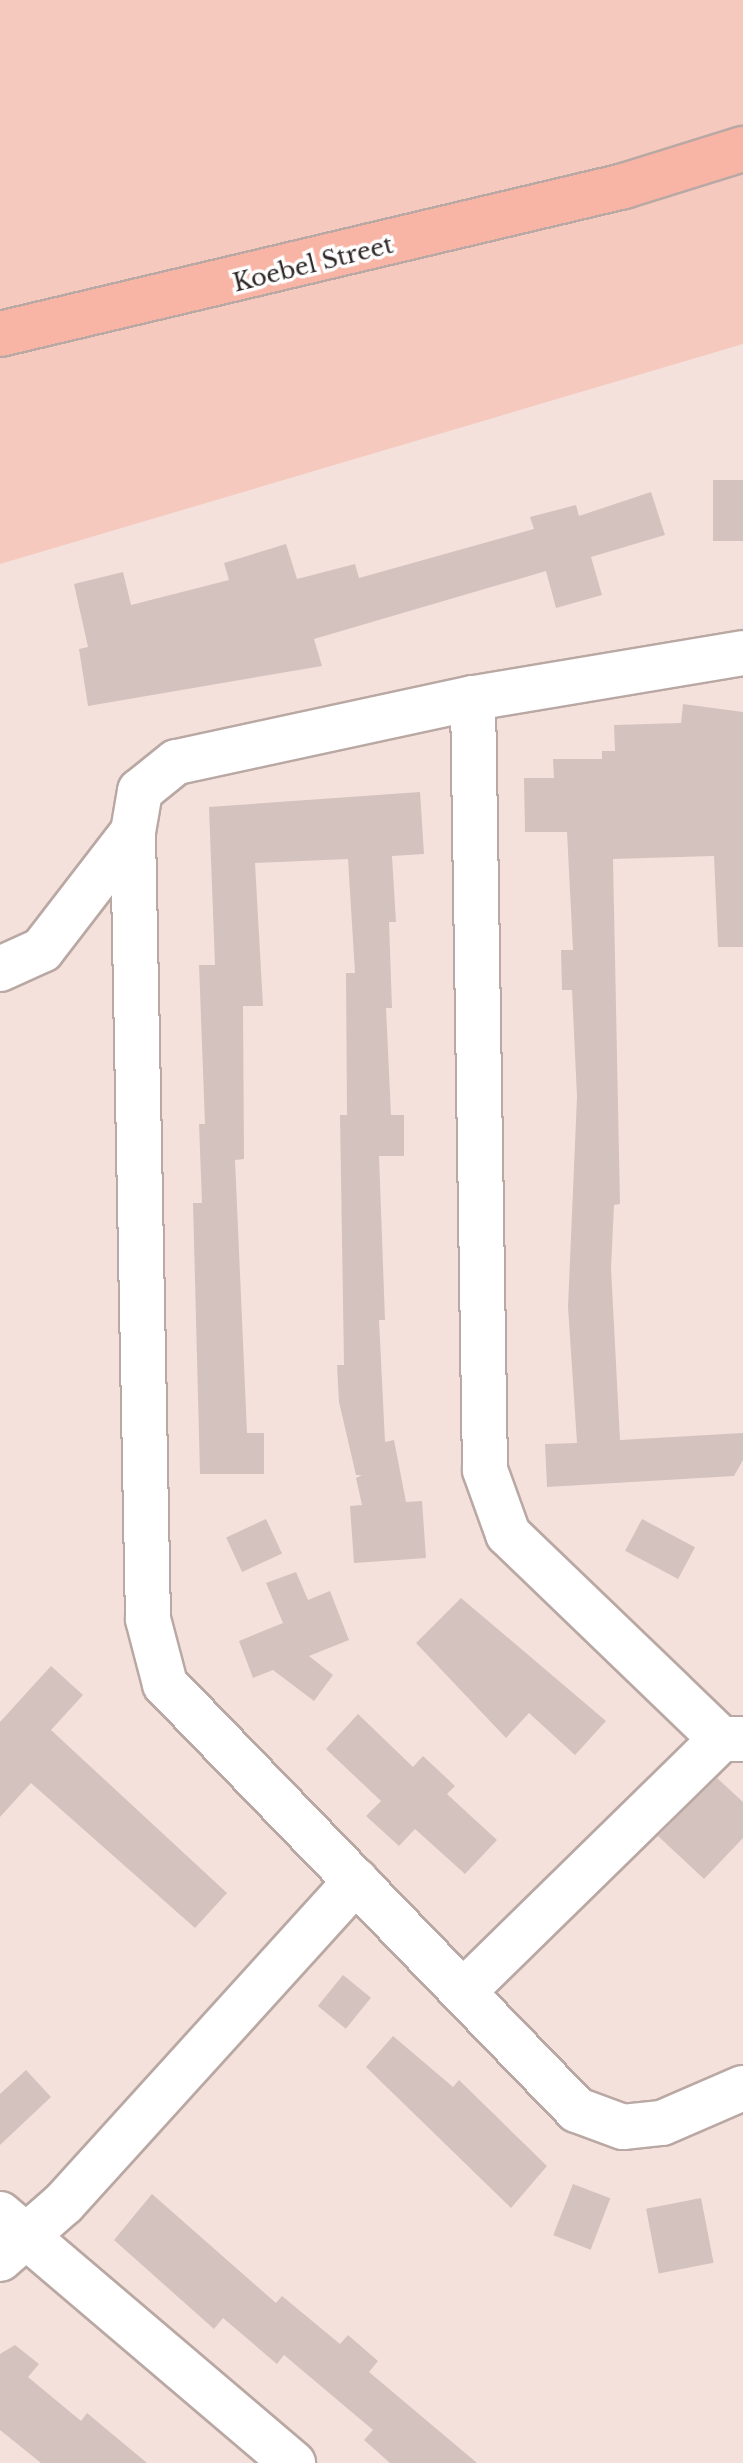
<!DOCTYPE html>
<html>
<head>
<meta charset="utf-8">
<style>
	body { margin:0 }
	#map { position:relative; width:743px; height:2463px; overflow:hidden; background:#f4e1dc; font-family:"Libre Baskerville",serif }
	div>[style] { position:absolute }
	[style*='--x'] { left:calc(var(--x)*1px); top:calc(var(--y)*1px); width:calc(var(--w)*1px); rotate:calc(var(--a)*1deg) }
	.green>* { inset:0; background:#f5c9be }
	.building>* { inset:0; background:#d4c2be; transform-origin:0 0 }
	.roads { filter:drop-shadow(2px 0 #b9a8a3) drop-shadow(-2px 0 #b9a8a3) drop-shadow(0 2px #b9a8a3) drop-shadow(0 -2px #b9a8a3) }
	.minor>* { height:44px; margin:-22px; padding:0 22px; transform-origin:22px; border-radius:22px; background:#fff }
	.major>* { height:44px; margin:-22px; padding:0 22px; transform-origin:22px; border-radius:22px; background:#f8b5a6 }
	span { translate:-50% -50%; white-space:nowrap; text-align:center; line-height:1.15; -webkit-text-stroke:7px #fff; paint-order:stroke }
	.street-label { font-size:24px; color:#302928 }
</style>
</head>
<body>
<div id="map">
	<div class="green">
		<div style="clip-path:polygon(0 0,743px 0,743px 344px,0 564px)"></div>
	</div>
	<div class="building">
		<div style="left:713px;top:480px;width:30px;height:61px"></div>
		<div style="clip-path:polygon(651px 492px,665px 535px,591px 557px,602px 595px,556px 608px,546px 571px,314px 639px,322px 666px,88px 706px,79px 649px,88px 647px,74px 584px,123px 572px,131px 605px,229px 580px,224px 563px,286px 544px,297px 579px,355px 564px,359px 578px,534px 529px,530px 517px,576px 505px,579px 516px)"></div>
		<div style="clip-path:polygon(683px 704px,743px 712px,743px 947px,718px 947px,714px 856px,613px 859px,620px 1204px,614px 1205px,611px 1268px,620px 1440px,743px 1433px,743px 1460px,734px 1476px,547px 1487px,545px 1444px,577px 1443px,568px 1307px,577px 1097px,572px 990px,562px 990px,561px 950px,573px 950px,567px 832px,525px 832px,524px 778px,554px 778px,553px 759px,602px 759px,602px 751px,615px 751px,614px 725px,681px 723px)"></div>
		<div style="clip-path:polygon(420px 792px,424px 854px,392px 856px,396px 922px,389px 922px,392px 1008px,386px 1008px,391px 1115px,404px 1115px,404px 1156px,379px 1156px,385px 1320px,379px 1320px,385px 1442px,394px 1440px,406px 1502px,422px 1501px,426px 1558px,354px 1563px,350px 1506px,362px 1505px,356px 1478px,362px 1475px,356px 1475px,339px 1402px,337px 1365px,344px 1365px,340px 1115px,347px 1115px,346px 973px,355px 973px,348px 859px,255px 863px,263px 1006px,243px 1006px,244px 1159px,235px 1160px,247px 1433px,264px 1433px,264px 1474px,200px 1474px,193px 1203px,202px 1203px,199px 1124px,205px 1124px,199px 965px,215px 965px,209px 807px)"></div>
		<div style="left:266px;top:1519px;width:38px;height:44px;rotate:65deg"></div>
		<div style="left:642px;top:1519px;width:60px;height:36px;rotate:28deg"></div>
		<div style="clip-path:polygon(296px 1572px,308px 1600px,330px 1591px,349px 1640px,309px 1656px,333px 1675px,314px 1701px,273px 1670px,253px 1678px,239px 1641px,283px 1623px,266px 1583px)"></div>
		<div style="clip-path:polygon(461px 1598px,606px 1721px,575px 1755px,529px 1713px,506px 1738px,416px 1643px)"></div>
		<div style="clip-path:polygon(51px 1666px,83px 1695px,51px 1730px,227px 1893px,195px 1928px,31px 1783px,0 1817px,0 1722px)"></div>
		<div style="clip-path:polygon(358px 1714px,413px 1767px,423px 1756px,455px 1786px,447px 1794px,497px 1840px,465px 1874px,415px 1829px,399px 1846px,366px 1816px,381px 1801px,326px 1749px)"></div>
		<div style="clip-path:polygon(717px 1778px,743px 1802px,743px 1838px,704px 1879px,658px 1836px)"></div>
		<div style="left:343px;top:1975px;width:36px;height:40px;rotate:39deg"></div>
		<div style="clip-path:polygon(393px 2036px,453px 2087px,459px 2080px,547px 2166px,511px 2208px,366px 2067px)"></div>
		<div style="clip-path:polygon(26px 2070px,51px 2097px,0 2145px,0 2094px)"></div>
		<div style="left:573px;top:2184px;width:40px;height:55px;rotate:21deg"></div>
		<div style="clip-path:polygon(152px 2194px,276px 2303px,282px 2296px,340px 2344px,348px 2335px,378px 2361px,369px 2372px,477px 2463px,390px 2463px,364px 2440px,373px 2430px,284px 2355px,277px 2364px,223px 2318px,214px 2329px,114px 2240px)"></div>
		<div style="left:701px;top:2198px;width:66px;height:56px;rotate:79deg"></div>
		<div style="clip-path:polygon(15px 2345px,39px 2364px,28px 2377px,81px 2421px,87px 2413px,147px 2463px,41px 2463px,0 2430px,0 2354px)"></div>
	</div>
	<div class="roads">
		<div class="minor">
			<div style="--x:743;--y:653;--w:274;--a:170.5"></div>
			<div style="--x:473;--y:698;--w:304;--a:167.8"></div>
			<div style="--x:176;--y:762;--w:46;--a:141.1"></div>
			<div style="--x:140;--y:791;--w:42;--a:99.7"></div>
			<div style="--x:133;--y:832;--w:787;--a:88.91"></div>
			<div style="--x:148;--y:1619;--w:67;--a:75.3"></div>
			<div style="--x:165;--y:1684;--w:593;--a:45.96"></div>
			<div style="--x:577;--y:2110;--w:49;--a:20.3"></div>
			<div style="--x:623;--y:2127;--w:39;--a:-6"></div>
			<div style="--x:662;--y:2123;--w:88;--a:-23.4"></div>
			<div style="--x:473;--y:698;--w:772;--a:89.11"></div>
			<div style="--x:485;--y:1470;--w:68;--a:70.2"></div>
			<div style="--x:508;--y:1534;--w:296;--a:43.9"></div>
			<div style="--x:0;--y:969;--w:46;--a:-24.3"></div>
			<div style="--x:42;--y:950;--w:149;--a:-52.4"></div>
			<div style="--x:466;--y:1989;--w:357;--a:-44.4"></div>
			<div style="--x:721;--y:1739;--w:22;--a:0"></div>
			<div style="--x:0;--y:2214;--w:385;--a:40.4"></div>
			<div style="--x:0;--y:2259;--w:85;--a:-41.2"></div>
			<div style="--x:64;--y:2203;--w:435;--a:-47.8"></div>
		</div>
		<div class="major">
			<div style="--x:0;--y:334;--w:641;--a:-13.34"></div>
			<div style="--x:624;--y:186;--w:125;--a:-17.3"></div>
		</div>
	</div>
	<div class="street-label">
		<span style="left:313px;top:264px;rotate:-14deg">Koebel Street</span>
	</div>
</div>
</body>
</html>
